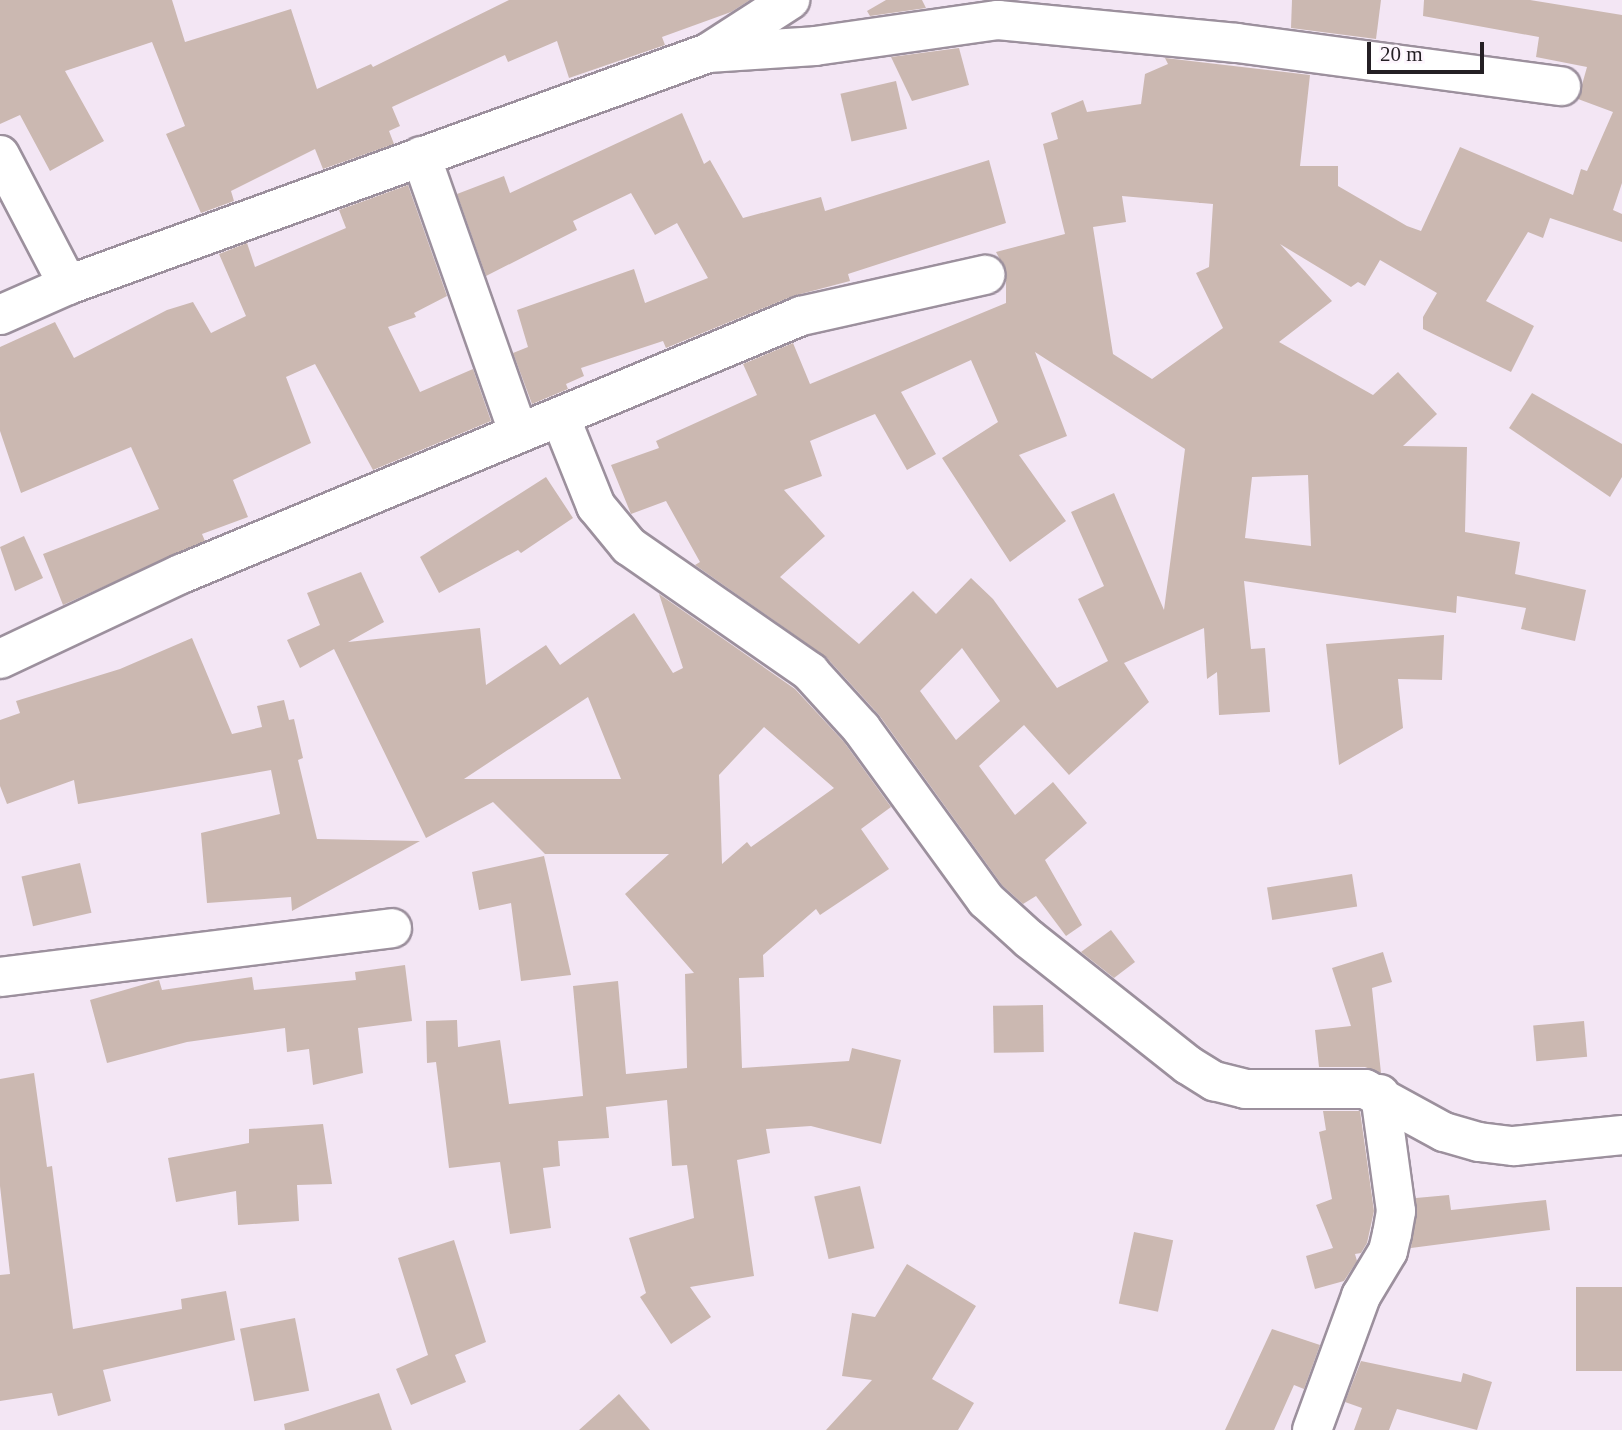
<!DOCTYPE html>
<html>
<head>
<meta charset="utf-8">
<style>
	body { margin:0 }
	#map { position:relative; width:1622px; height:1430px; overflow:hidden; background:#f3e6f4; font-family:Georgia,serif }
	div>[style] { position:absolute }
	[style*='--x'] { left:calc(var(--x)*1px); top:calc(var(--y)*1px); width:calc(var(--w)*1px); rotate:calc(var(--a)*1deg) }
	.building>* { inset:0; background:#cbb8b1; transform-origin:0 0 }
	.roads { filter:drop-shadow(2px 0 #9c909d) drop-shadow(-2px 0 #9c909d) drop-shadow(0 2px #9c909d) drop-shadow(0 -2px #9c909d) }
	.minor>* { height:38px; margin:-19px; padding:0 19px; transform-origin:19px; border-radius:19px; background:#fff }
	span { translate:-50% -50%; white-space:nowrap; text-align:center; line-height:1.15; -webkit-text-stroke:7px #fdf5fd; paint-order:stroke }
	.scale { position:absolute; left:1367px; top:42px; width:117px; height:32px; box-sizing:border-box; border:4px solid #241f24; border-top:0; padding-left:9px; font-size:21px; line-height:24px; white-space:nowrap; color:#241f24; -webkit-text-stroke:5px #fdf5fd; paint-order:stroke }
</style>
</head>
<body>
<div id="map">
	<div class="building">
		<div style="clip-path:polygon(0 0,172px 0,185px 42px,291px 9px,317px 89px,371px 64px,373px 67px,509px 0,750px 0,731px 12px,662px 37px,665px 45px,569px 78px,557px 41px,508px 62px,505px 55px,392px 107px,400px 126px,389px 131px,394px 144px,323px 169px,315px 149px,231px 191px,234px 201px,201px 213px,166px 134px,185px 126px,152px 42px,65px 71px,104px 141px,50px 171px,20px 115px,0 124px)"></div>
		<div style="clip-path:polygon(886px 0,922px 0,926px 8px,870px 16px,867px 11px)"></div>
		<div style="clip-path:polygon(1292px 0,1381px 0,1376px 39px,1291px 28px)"></div>
		<div style="clip-path:polygon(evenodd,1424px 0,1530px 0,1622px 15px,1622px 183px,1613px 210px,1622px 214px,1622px 242px,1550px 218px,1543px 238px,1528px 232px,1486px 301px,1534px 326px,1511px 372px,1423px 329px,1423px 317px,1437px 293px,1380px 260px,1365px 286px,1358px 282px,1351px 287px,1280px 244px,1332px 301px,1279px 342px,1373px 395px,1398px 372px,1437px 414px,1403px 446px,1467px 447px,1465px 532px,1520px 542px,1515px 574px,1586px 590px,1575px 641px,1521px 629px,1526px 608px,1457px 596px,1456px 613px,1244px 581px,1251px 649px,1265px 648px,1270px 712px,1219px 715px,1217px 672px,1207px 679px,1204px 628px,1124px 663px,1149px 702px,1069px 775px,1024px 725px,979px 766px,1015px 815px,1053px 782px,1087px 823px,1045px 860px,1082px 925px,1066px 936px,1036px 896px,1023px 904px,1002px 885px,879px 715px,826px 657px,695px 565px,700px 562px,666px 501px,631px 514px,611px 465px,659px 448px,656px 441px,757px 395px,743px 364px,793px 343px,810px 384px,1006px 303px,1006px 271px,996px 252px,1065px 234px,1043px 144px,1058px 139px,1051px 113px,1083px 100px,1087px 112px,1141px 104px,1145px 74px,1168px 64px,1165px 58px,1310px 75px,1300px 166px,1338px 166px,1338px 186px,1407px 226px,1421px 231px,1460px 147px,1573px 195px,1581px 169px,1587px 171px,1613px 112px,1578px 99px,1587px 67px,1536px 57px,1539px 37px,1423px 16px,1424px 0,1122px 196px,1213px 204px,1209px 267px,1196px 273px,1223px 328px,1152px 379px,1113px 354px,1093px 227px,1126px 222px,1122px 196px,1424px 0,1035px 352px,1185px 449px,1164px 610px,1114px 493px,1071px 512px,1104px 586px,1078px 599px,1108px 661px,1057px 688px,993px 599px,971px 578px,936px 614px,913px 591px,859px 644px,780px 577px,825px 536px,784px 490px,822px 476px,810px 441px,875px 414px,907px 470px,936px 454px,901px 392px,971px 360px,998px 422px,942px 458px,1010px 562px,1066px 521px,1019px 455px,1067px 436px,1035px 352px,1424px 0,1308px 475px,1311px 546px,1245px 538px,1252px 477px,1308px 475px,1424px 0,962px 648px,1000px 701px,956px 740px,920px 691px,962px 648px)"></div>
		<div style="clip-path:polygon(959px 48px,969px 85px,912px 101px,891px 57px)"></div>
		<div style="left:896px;top:81px;width:49px;height:57px;rotate:77deg"></div>
		<div style="clip-path:polygon(682px 113px,704px 164px,710px 160px,743px 218px,821px 197px,825px 211px,989px 160px,1006px 223px,848px 274px,850px 281px,793px 296px,666px 348px,663px 341px,581px 368px,584px 376px,566px 384px,568px 389px,532px 404px,513px 353px,528px 347px,517px 310px,634px 269px,645px 303px,708px 278px,677px 223px,655px 235px,631px 193px,573px 221px,577px 230px,486px 276px,457px 194px,504px 176px,510px 193px)"></div>
		<div style="clip-path:polygon(408px 185px,447px 296px,414px 313px,416px 317px,388px 327px,420px 392px,473px 369px,491px 421px,373px 470px,315px 364px,286px 377px,311px 443px,233px 480px,248px 517px,202px 534px,205px 541px,63px 605px,43px 554px,159px 509px,131px 447px,21px 493px,0 431px,0 347px,55px 322px,74px 358px,167px 310px,193px 302px,211px 333px,246px 316px,219px 254px,247px 243px,255px 267px,346px 228px,339px 210px)"></div>
		<div style="clip-path:polygon(1532px 393px,1622px 444px,1622px 477px,1610px 497px,1509px 428px)"></div>
		<div style="clip-path:polygon(546px 477px,573px 518px,521px 553px,518px 550px,439px 593px,420px 557px)"></div>
		<div style="clip-path:polygon(24px 536px,43px 578px,15px 591px,0 547px)"></div>
		<div style="clip-path:polygon(evenodd,361px 572px,384px 622px,348px 642px,480px 628px,486px 685px,546px 645px,560px 665px,634px 613px,673px 673px,683px 668px,659px 594px,795px 689px,844px 742px,891px 807px,861px 829px,889px 869px,820px 915px,816px 909px,763px 955px,764px 977px,739px 978px,742px 1068px,849px 1061px,852px 1048px,901px 1060px,881px 1144px,811px 1126px,766px 1129px,770px 1153px,737px 1160px,754px 1276px,690px 1287px,711px 1317px,671px 1344px,640px 1297px,646px 1293px,629px 1238px,694px 1218px,687px 1165px,672px 1166px,667px 1100px,606px 1107px,609px 1138px,558px 1141px,560px 1166px,543px 1168px,551px 1228px,510px 1234px,500px 1162px,449px 1168px,436px 1062px,427px 1063px,426px 1021px,457px 1020px,458px 1047px,500px 1040px,509px 1104px,583px 1096px,573px 986px,618px 981px,626px 1074px,687px 1068px,685px 974px,694px 973px,625px 894px,669px 854px,545px 854px,493px 802px,426px 838px,334px 649px,300px 668px,287px 640px,320px 625px,307px 593px,361px 572px,588px 697px,621px 779px,464px 779px,588px 697px,361px 572px,764px 727px,834px 788px,751px 847px,747px 842px,722px 864px,719px 775px,764px 727px)"></div>
		<div style="clip-path:polygon(1444px 635px,1442px 680px,1398px 679px,1403px 728px,1339px 765px,1326px 644px)"></div>
		<div style="clip-path:polygon(192px 638px,232px 734px,262px 727px,257px 706px,284px 700px,289px 720px,294px 719px,303px 758px,298px 760px,317px 839px,420px 841px,292px 911px,291px 897px,207px 903px,201px 833px,280px 814px,271px 770px,78px 804px,74px 780px,7px 804px,0 786px,0 720px,20px 713px,16px 701px,120px 669px)"></div>
		<div style="clip-path:polygon(544px 856px,571px 975px,521px 981px,511px 903px,479px 910px,472px 872px)"></div>
		<div style="left:80px;top:863px;width:51px;height:60px;rotate:77deg"></div>
		<div style="left:1352px;top:874px;width:33px;height:86px;rotate:81deg"></div>
		<div style="clip-path:polygon(1111px 930px,1135px 962px,1114px 978px,1081px 952px)"></div>
		<div style="clip-path:polygon(1383px 952px,1392px 982px,1372px 988px,1381px 1073px,1365px 1067px,1319px 1067px,1315px 1030px,1351px 1026px,1332px 968px)"></div>
		<div style="clip-path:polygon(405px 965px,412px 1021px,358px 1028px,363px 1073px,313px 1085px,309px 1049px,287px 1052px,285px 1028px,187px 1042px,107px 1063px,90px 1000px,159px 980px,162px 990px,252px 977px,254px 990px,356px 980px,355px 972px)"></div>
		<div style="left:1043px;top:1005px;width:47px;height:50px;rotate:89deg"></div>
		<div style="left:1584px;top:1021px;width:36px;height:51px;rotate:85deg"></div>
		<div style="clip-path:polygon(34px 1073px,47px 1167px,52px 1166px,73px 1329px,182px 1309px,181px 1299px,226px 1291px,235px 1340px,103px 1370px,111px 1401px,58px 1416px,52px 1393px,0 1401px,0 1275px,10px 1274px,0 1186px,0 1079px)"></div>
		<div style="clip-path:polygon(1323px 1111px,1360px 1111px,1374px 1211px,1367px 1243px,1361px 1253px,1355px 1254px,1357px 1261px,1344px 1281px,1315px 1289px,1306px 1256px,1333px 1248px,1316px 1205px,1332px 1199px,1319px 1132px,1326px 1130px)"></div>
		<div style="clip-path:polygon(323px 1124px,332px 1184px,297px 1185px,299px 1221px,238px 1225px,236px 1191px,176px 1202px,168px 1158px,249px 1143px,249px 1129px)"></div>
		<div style="left:860px;top:1186px;width:64px;height:47px;rotate:77deg"></div>
		<div style="clip-path:polygon(1449px 1195px,1451px 1210px,1546px 1200px,1550px 1230px,1411px 1248px,1416px 1198px)"></div>
		<div style="left:1134px;top:1232px;width:40px;height:73px;rotate:12deg"></div>
		<div style="clip-path:polygon(454px 1240px,486px 1342px,455px 1355px,466px 1382px,411px 1405px,396px 1369px,428px 1355px,398px 1258px)"></div>
		<div style="clip-path:polygon(907px 1264px,976px 1306px,932px 1379px,974px 1403px,958px 1430px,826px 1430px,872px 1380px,842px 1376px,852px 1313px,875px 1317px)"></div>
		<div style="left:1622px;top:1287px;width:84px;height:46px;rotate:90deg"></div>
		<div style="left:295px;top:1318px;width:74px;height:56px;rotate:79deg"></div>
		<div style="clip-path:polygon(1272px 1329px,1320px 1345px,1304px 1389px,1294px 1385px,1274px 1430px,1225px 1430px)"></div>
		<div style="clip-path:polygon(1361px 1361px,1461px 1382px,1463px 1373px,1492px 1382px,1477px 1430px,1397px 1409px,1389px 1430px,1354px 1430px,1362px 1408px,1345px 1402px)"></div>
		<div style="clip-path:polygon(379px 1393px,392px 1430px,285px 1430px,284px 1424px)"></div>
		<div style="clip-path:polygon(619px 1394px,650px 1430px,579px 1430px)"></div>
	</div>
	<div class="roads">
		<div class="minor">
			<div style="--x:708;--y:53;--w:107;--a:-3.7"></div>
			<div style="--x:815;--y:46;--w:185;--a:-8.1"></div>
			<div style="--x:998;--y:20;--w:240;--a:5.5"></div>
			<div style="--x:1237;--y:43;--w:327;--a:7.6"></div>
			<div style="--x:0;--y:155;--w:147;--a:62.4"></div>
			<div style="--x:421;--y:156;--w:293;--a:70.6"></div>
			<div style="--x:0;--y:315;--w:74;--a:-23.8"></div>
			<div style="--x:68;--y:285;--w:681;--a:-19.93"></div>
			<div style="--x:708;--y:53;--w:98;--a:-32.9"></div>
			<div style="--x:561;--y:419;--w:94;--a:68.1"></div>
			<div style="--x:596;--y:506;--w:52;--a:50.5"></div>
			<div style="--x:629;--y:546;--w:221;--a:34.8"></div>
			<div style="--x:810;--y:672;--w:76;--a:47.7"></div>
			<div style="--x:861;--y:728;--w:213;--a:54"></div>
			<div style="--x:986;--y:900;--w:58;--a:42.2"></div>
			<div style="--x:1029;--y:939;--w:203;--a:38.4"></div>
			<div style="--x:1188;--y:1065;--w:31;--a:32"></div>
			<div style="--x:1214;--y:1081;--w:32;--a:14"></div>
			<div style="--x:1245;--y:1089;--w:120;--a:0"></div>
			<div style="--x:1365;--y:1089;--w:90;--a:28.6"></div>
			<div style="--x:1444;--y:1132;--w:36;--a:16"></div>
			<div style="--x:1479;--y:1142;--w:35;--a:7"></div>
			<div style="--x:1514;--y:1146;--w:109;--a:-5.8"></div>
			<div style="--x:0;--y:659;--w:200;--a:-25.2"></div>
			<div style="--x:181;--y:574;--w:672;--a:-22.59"></div>
			<div style="--x:801;--y:316;--w:189;--a:-12.6"></div>
			<div style="--x:0;--y:977;--w:395;--a:-7.1"></div>
			<div style="--x:1312;--y:1430;--w:143;--a:-69.9"></div>
			<div style="--x:1361;--y:1296;--w:52;--a:-59"></div>
			<div style="--x:1388;--y:1251;--w:17;--a:-77"></div>
			<div style="--x:1392;--y:1234;--w:23;--a:-80"></div>
			<div style="--x:1396;--y:1211;--w:118;--a:-97.8"></div>
		</div>
	</div>
	<div class="scale">20 m</div>
</div>
</body>
</html>
